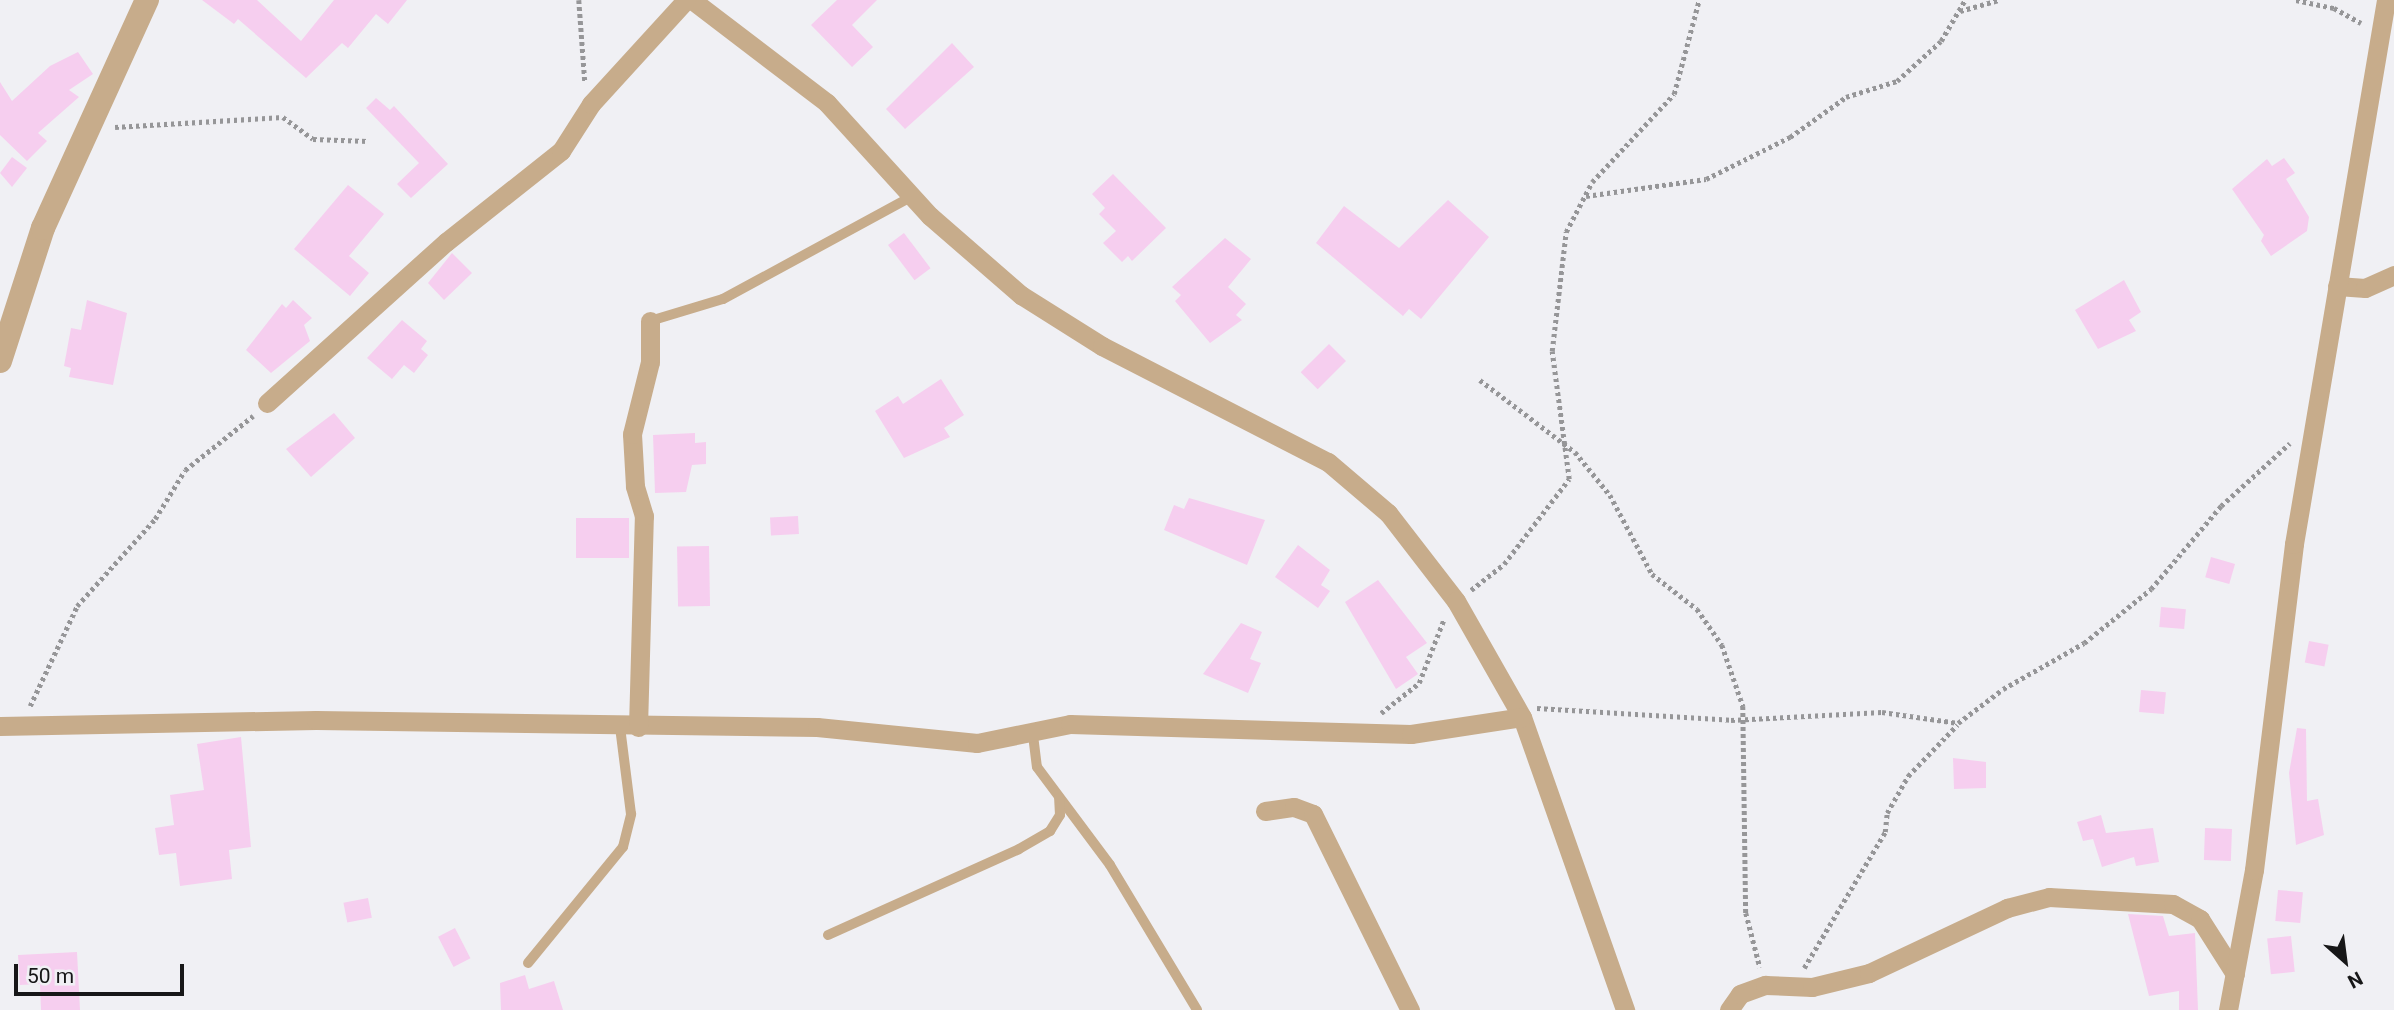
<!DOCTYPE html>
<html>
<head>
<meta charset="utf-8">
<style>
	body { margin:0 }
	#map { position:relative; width:2394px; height:1010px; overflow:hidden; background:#f0f0f4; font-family:Roboto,sans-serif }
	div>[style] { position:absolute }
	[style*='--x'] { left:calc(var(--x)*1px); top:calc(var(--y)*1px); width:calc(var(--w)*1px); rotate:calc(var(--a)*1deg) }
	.building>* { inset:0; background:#f6ceef; transform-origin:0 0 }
	.path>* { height:4.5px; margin-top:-2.25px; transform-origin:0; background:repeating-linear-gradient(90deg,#969698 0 3.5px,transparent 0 7px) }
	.service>* { height:10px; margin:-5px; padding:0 5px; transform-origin:5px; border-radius:5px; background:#c7ac8b }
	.minor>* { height:19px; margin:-9.5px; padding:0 9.5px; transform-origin:9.5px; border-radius:9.5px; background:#c7ac8b }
	.tertiary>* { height:24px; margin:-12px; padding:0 12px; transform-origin:12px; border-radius:12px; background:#c7ac8b }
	span { translate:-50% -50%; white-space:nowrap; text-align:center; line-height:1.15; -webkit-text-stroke:6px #f0f0f4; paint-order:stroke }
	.north { position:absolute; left:2310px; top:926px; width:70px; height:70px; -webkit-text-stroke:5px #f0f0f4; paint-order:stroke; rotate:152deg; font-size:19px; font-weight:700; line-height:28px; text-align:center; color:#171718 }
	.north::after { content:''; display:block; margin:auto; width:24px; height:32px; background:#171718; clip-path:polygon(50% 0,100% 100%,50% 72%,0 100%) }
	.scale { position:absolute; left:14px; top:964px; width:170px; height:32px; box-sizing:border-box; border:4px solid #171718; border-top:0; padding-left:9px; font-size:21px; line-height:24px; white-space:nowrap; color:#171718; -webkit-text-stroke:5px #f0f0f4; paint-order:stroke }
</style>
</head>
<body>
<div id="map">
	<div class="building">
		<div style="clip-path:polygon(202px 0,257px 0,301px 41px,334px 0,407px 0,388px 24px,376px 14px,348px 48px,342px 43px,306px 78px,238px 19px,234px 24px)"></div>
		<div style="clip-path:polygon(837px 0,877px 0,852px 25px,873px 47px,852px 67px,811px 25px)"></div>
		<div style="clip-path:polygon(952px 43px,974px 67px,905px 129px,886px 109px)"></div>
		<div style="clip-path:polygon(78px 52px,93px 74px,69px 90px,79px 97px,38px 133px,47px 141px,27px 161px,0 135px,0 82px,12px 101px,50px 66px)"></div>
		<div style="clip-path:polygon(376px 98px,390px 110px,394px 106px,448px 164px,411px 198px,397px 184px,419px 163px,366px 108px)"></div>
		<div style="clip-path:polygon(12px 157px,27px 168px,12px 187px,0 173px)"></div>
		<div style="clip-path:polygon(2284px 158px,2295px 173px,2286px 179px,2309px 217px,2307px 231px,2271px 256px,2261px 241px,2264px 235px,2232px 189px,2267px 159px,2272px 166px)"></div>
		<div style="clip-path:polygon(1113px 174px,1166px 228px,1132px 261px,1128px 256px,1122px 262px,1103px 243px,1116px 231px,1099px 214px,1105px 208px,1092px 194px)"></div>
		<div style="clip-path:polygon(348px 185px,384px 214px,349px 256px,369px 273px,350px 296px,294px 249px)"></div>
		<div style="clip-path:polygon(1448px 200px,1489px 237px,1421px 319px,1409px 309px,1403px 316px,1316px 243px,1344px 206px,1399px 248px)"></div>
		<div style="left:904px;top:233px;width:44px;height:20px;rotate:53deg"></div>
		<div style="clip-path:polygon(1225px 238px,1251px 259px,1228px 287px,1246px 304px,1236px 315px,1242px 320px,1210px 343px,1175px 301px,1181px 295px,1172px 287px)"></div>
		<div style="clip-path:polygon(452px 253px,472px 273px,444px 300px,428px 283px)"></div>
		<div style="clip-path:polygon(2124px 280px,2141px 312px,2129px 320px,2136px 331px,2098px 349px,2075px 310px)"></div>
		<div style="clip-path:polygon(87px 300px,127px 313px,113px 385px,69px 377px,71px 368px,64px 366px,71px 328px,81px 330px)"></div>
		<div style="clip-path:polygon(293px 300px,312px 318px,304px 325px,310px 341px,271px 373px,246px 350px,282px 304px,286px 308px)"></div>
		<div style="clip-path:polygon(402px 320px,427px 341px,421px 349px,428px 355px,414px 373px,404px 365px,392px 379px,367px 358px)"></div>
		<div style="left:1329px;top:344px;width:24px;height:40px;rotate:45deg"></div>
		<div style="clip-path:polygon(941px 379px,964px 415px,944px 428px,950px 437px,904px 458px,875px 411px,898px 396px,903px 404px)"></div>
		<div style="clip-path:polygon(334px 413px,355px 438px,311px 477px,286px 449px)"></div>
		<div style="clip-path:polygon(695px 433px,695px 443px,706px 442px,706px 464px,692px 465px,686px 492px,655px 493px,653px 435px)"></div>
		<div style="clip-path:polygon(1189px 498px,1265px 520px,1247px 565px,1164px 530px,1174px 505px,1184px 509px)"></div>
		<div style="left:798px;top:516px;width:18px;height:28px;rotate:87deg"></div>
		<div style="left:629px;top:518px;width:40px;height:53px;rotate:90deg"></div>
		<div style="clip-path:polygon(1298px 545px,1330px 570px,1321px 585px,1330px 591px,1318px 608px,1275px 577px)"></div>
		<div style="left:709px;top:546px;width:60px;height:32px;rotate:89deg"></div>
		<div style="left:2211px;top:557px;width:25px;height:21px;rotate:16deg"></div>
		<div style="clip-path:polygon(1378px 580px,1427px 643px,1406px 657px,1418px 674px,1396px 689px,1345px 602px)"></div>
		<div style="left:2161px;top:607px;width:25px;height:20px;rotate:5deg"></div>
		<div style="clip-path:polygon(1241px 623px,1262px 632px,1250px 659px,1261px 663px,1248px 693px,1203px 674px)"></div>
		<div style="left:2309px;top:641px;width:20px;height:22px;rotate:11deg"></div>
		<div style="left:2141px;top:690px;width:25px;height:22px;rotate:5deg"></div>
		<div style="clip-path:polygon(2297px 728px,2306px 729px,2307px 801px,2318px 799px,2324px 835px,2296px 845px,2289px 773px)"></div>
		<div style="clip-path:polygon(241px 737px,251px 847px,229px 850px,232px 879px,180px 886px,176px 853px,159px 855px,155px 828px,174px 825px,170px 795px,204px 790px,197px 744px)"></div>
		<div style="clip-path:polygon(1953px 758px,1986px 762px,1986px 788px,1954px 789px)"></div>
		<div style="clip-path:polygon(2101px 815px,2106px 833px,2153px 828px,2159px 862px,2136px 866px,2134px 857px,2102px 867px,2093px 839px,2083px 841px,2077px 822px)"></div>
		<div style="left:2205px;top:828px;width:27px;height:32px;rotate:2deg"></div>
		<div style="left:2278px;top:890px;width:25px;height:31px;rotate:5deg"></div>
		<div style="left:368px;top:898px;width:20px;height:25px;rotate:79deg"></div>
		<div style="clip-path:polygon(2128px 914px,2163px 916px,2169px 936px,2195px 933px,2198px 1010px,2179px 1010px,2179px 991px,2149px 996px)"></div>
		<div style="left:455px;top:928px;width:34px;height:19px;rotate:63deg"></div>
		<div style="left:2291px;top:936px;width:36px;height:24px;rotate:84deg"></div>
		<div style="clip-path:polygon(77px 952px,80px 1010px,41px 1010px,40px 984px,20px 985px,18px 955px)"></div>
		<div style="clip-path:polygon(525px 975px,529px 989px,554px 981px,563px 1010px,501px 1010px,500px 983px)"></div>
	</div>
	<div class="path">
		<div style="--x:579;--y:0;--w:81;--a:85.8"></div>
		<div style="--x:2296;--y:0;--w:39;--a:12"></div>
		<div style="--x:2334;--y:8;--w:31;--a:29"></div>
		<div style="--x:1960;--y:11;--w:41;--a:-15.8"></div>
		<div style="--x:115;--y:127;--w:168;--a:-3.4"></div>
		<div style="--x:283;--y:117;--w:37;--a:36"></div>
		<div style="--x:313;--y:139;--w:55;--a:2.1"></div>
		<div style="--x:1586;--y:196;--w:121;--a:-8.1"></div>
		<div style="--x:1706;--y:179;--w:94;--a:-26.6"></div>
		<div style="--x:1790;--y:137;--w:69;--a:-35.5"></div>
		<div style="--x:1846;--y:97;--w:53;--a:-17.4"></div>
		<div style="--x:1897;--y:81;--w:59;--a:-42.3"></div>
		<div style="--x:1941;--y:41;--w:48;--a:-59.7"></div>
		<div style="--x:1480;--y:380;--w:119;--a:37.2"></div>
		<div style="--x:1575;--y:452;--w:55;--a:50.9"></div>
		<div style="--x:1610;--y:495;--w:89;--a:62"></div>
		<div style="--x:1652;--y:574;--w:57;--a:37.9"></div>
		<div style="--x:1697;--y:609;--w:44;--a:55.2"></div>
		<div style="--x:1722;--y:645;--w:65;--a:71"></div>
		<div style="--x:1743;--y:706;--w:207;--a:89.2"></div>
		<div style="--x:1746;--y:913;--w:56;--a:75.5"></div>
		<div style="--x:1471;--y:590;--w:42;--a:-38.2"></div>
		<div style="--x:1504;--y:564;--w:107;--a:-52.6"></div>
		<div style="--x:1569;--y:479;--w:129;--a:-97.6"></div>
		<div style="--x:1552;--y:351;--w:120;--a:-83.3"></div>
		<div style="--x:1566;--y:232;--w:56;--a:-62.5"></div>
		<div style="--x:1592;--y:182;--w:120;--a:-47"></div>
		<div style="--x:1674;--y:94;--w:97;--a:-75.1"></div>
		<div style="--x:30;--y:706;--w:110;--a:-64.8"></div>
		<div style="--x:77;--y:606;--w:117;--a:-48.1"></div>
		<div style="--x:155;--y:519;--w:57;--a:-58.5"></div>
		<div style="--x:185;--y:470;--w:87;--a:-38.5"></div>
		<div style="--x:1537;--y:708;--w:194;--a:3.5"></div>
		<div style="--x:1731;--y:720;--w:151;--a:-3"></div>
		<div style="--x:1882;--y:712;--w:77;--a:8.2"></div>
		<div style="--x:1958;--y:723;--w:56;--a:-37.1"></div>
		<div style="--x:2003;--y:689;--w:93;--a:-29.6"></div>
		<div style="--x:2084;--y:643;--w:86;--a:-38.9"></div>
		<div style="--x:2151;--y:589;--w:109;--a:-49.9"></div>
		<div style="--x:2221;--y:506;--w:93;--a:-42.4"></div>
		<div style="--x:1381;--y:713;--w:48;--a:-38.3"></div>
		<div style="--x:1419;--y:683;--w:69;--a:-68.7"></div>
		<div style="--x:1804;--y:968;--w:158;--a:-59.2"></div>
		<div style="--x:1885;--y:832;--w:19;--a:-84"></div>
		<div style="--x:1887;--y:813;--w:43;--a:-60.4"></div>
		<div style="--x:1908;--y:776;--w:71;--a:-46.1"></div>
	</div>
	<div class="service">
		<div style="--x:650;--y:321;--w:76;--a:-16.8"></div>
		<div style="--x:723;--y:299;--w:216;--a:-28.5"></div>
		<div style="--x:1033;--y:735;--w:32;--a:83"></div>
		<div style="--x:1037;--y:767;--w:122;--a:53.3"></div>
		<div style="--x:1110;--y:865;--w:169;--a:59"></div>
		<div style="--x:828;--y:935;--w:209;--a:-24.2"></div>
		<div style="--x:1019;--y:849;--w:36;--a:-30"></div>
		<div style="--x:1050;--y:831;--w:19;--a:-58"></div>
		<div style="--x:1060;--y:815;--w:17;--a:-93"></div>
		<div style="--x:528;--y:963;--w:150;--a:-50.7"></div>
		<div style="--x:623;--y:847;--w:34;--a:-76"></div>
		<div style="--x:631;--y:814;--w:88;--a:-97.2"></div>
	</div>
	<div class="minor">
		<div style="--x:692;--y:0;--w:170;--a:37.3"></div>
		<div style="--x:827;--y:103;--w:153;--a:47.7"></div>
		<div style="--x:930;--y:216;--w:121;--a:41"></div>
		<div style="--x:1021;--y:295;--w:96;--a:32.2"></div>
		<div style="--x:1102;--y:346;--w:254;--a:27.2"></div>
		<div style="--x:1328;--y:462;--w:79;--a:40.4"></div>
		<div style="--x:1388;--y:513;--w:111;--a:52.3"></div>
		<div style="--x:1456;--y:601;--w:133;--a:60.4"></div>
		<div style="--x:1522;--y:717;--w:311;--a:70.6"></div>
		<div style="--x:2337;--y:286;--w:28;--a:4"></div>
		<div style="--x:2365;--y:288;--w:32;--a:-24"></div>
		<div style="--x:267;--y:403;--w:241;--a:-42"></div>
		<div style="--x:446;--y:242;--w:147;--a:-38.4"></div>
		<div style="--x:561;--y:151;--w:56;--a:-57.4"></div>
		<div style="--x:591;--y:104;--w:141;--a:-47.6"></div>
		<div style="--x:0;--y:726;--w:316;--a:-1.1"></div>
		<div style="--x:316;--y:720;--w:501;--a:0.8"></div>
		<div style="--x:817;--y:727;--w:161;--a:5.7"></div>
		<div style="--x:977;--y:743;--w:95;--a:-11.5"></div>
		<div style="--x:1070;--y:724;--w:341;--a:1.7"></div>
		<div style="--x:1411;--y:734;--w:112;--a:-8.7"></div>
		<div style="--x:638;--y:727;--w:211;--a:-88.4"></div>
		<div style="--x:644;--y:516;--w:31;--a:-107"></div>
		<div style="--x:635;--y:486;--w:52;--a:-93.3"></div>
		<div style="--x:632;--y:434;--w:74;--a:-76"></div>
		<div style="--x:650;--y:362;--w:41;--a:-90"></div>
		<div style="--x:1265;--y:811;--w:29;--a:-8"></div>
		<div style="--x:1294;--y:807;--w:20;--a:20"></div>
		<div style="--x:1313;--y:814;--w:219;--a:63.7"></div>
		<div style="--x:1729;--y:1010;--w:19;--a:-55"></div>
		<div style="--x:1740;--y:994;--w:27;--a:-20"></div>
		<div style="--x:1765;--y:985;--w:47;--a:2.4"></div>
		<div style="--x:1812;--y:987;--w:59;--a:-13.8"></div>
		<div style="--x:1869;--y:973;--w:153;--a:-25.2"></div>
		<div style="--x:2007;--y:908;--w:43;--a:-14.7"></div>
		<div style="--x:2049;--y:897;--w:124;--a:3.2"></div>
		<div style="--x:2173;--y:904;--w:31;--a:29"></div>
		<div style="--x:2200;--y:919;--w:65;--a:57.5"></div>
		<div style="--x:2228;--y:1010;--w:142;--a:-79.5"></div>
		<div style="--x:2254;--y:870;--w:328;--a:-83"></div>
		<div style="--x:2294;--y:544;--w:552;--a:-80.4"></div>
	</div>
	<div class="tertiary">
		<div style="--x:0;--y:361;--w:140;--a:-72.1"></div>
		<div style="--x:43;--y:228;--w:251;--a:-65.5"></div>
	</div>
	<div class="north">N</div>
	<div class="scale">50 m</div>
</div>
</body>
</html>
